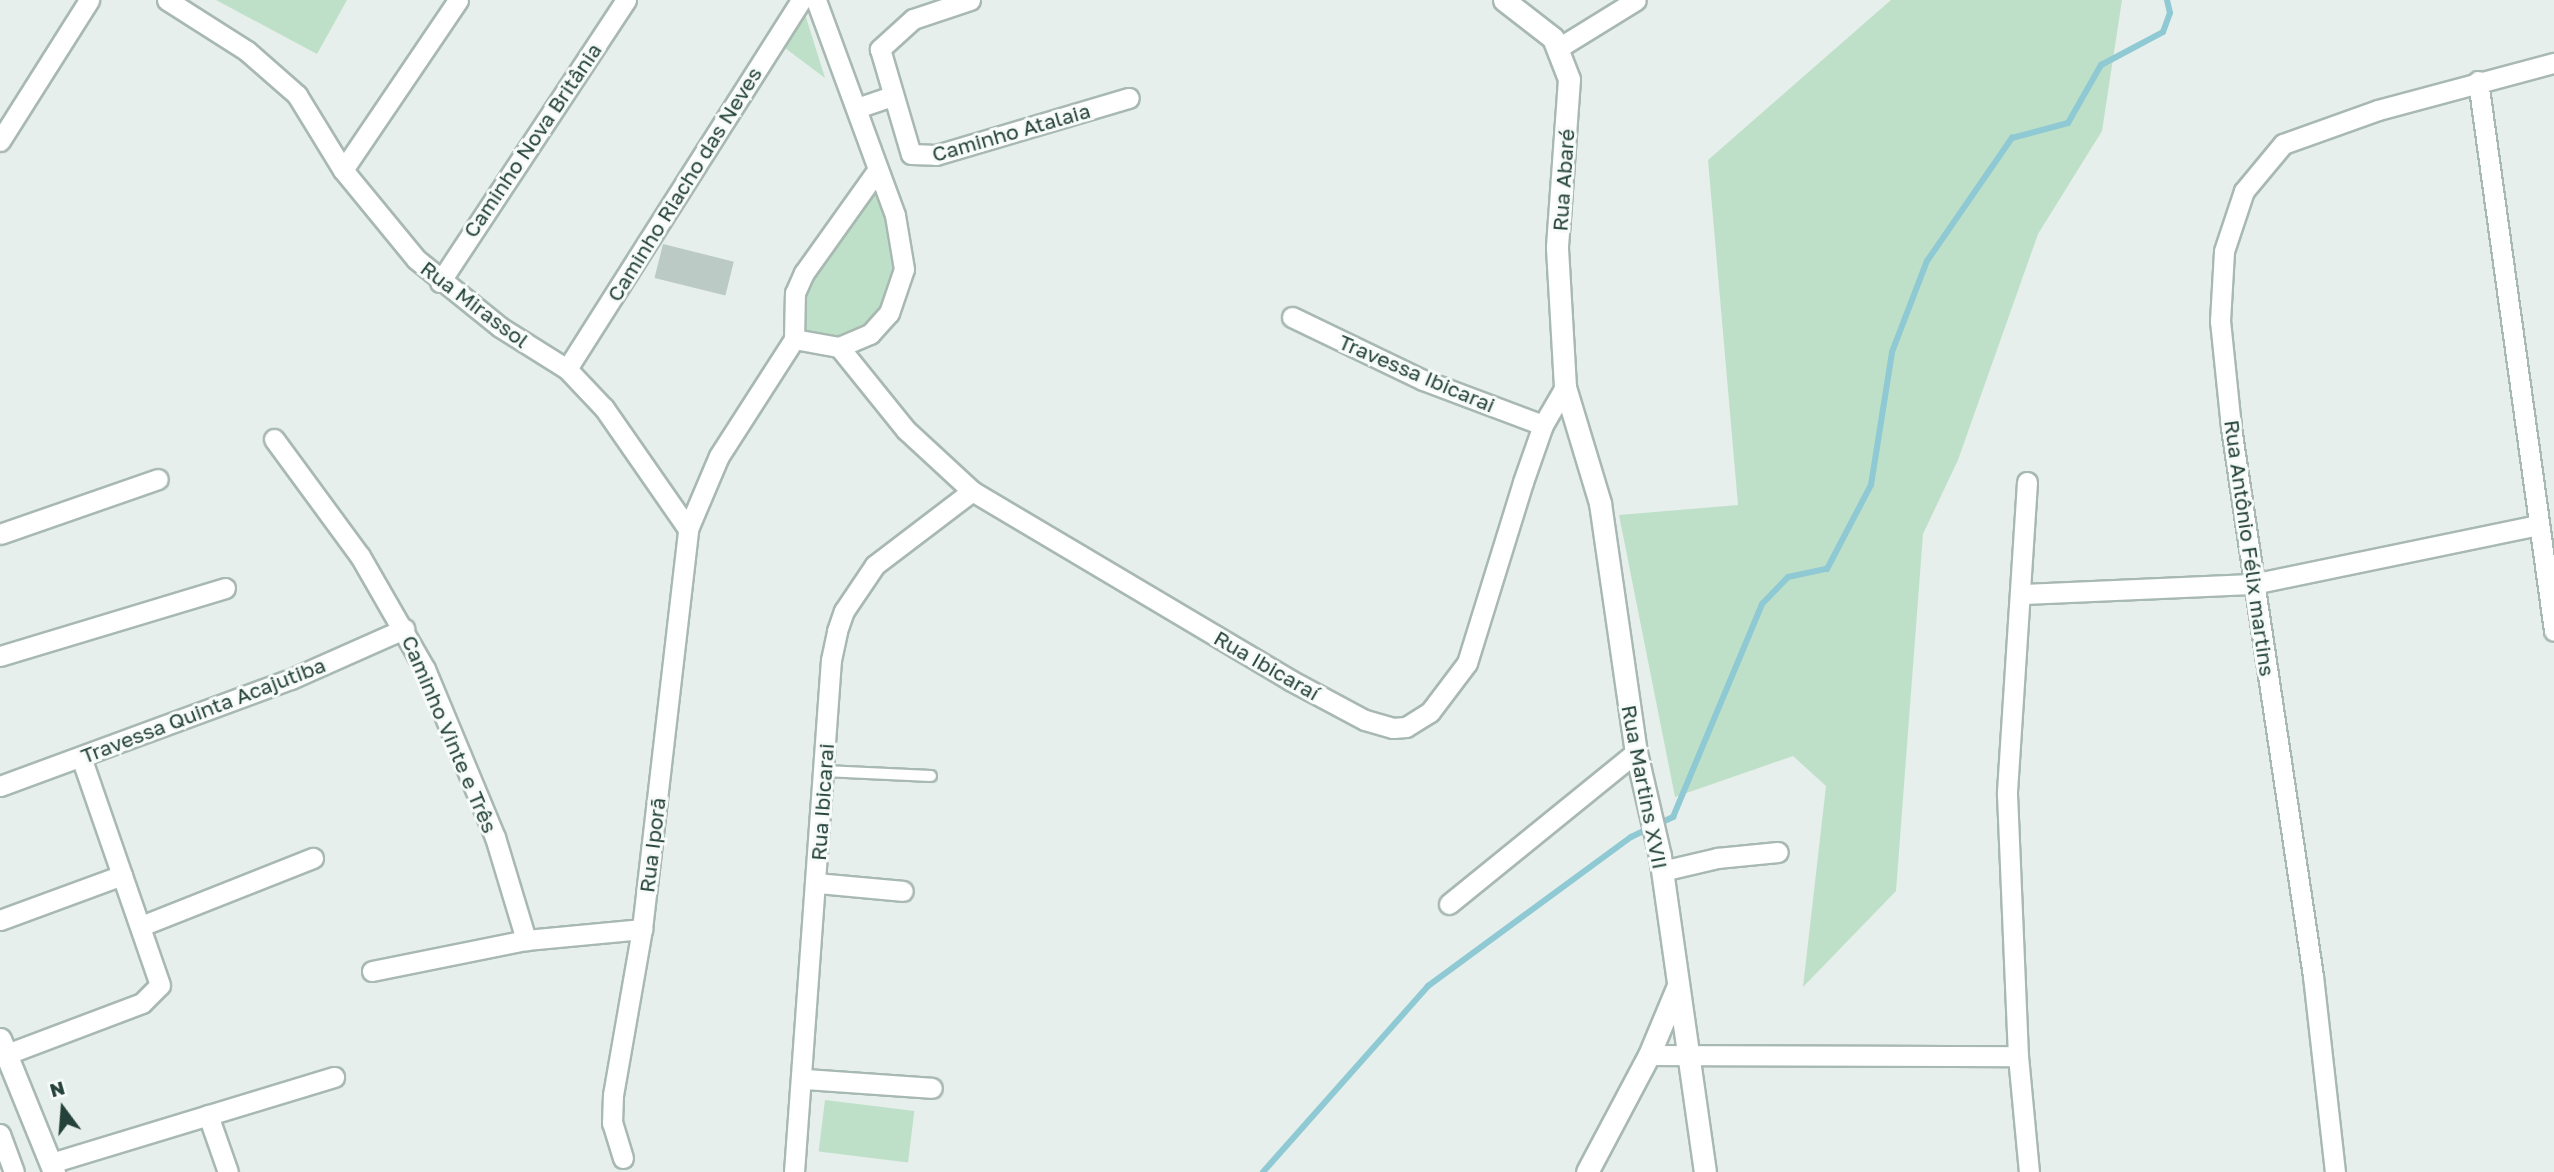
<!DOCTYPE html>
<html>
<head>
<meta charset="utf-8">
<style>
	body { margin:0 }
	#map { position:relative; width:2554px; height:1172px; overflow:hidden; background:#e6efeb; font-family:"Golos Text",sans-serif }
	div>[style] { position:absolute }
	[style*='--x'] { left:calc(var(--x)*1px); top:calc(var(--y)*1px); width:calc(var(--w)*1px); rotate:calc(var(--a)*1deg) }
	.green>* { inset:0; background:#bfe0c8; transform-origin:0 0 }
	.stream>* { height:6px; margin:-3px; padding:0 3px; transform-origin:3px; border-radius:3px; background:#8ec9d4 }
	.building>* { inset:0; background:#bbcac4; transform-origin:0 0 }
	.roads { filter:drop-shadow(2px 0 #a8b8b2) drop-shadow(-2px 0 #a8b8b2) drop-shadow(0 2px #a8b8b2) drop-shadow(0 -2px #a8b8b2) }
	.lane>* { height:10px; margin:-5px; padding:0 5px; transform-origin:5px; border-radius:5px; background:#fff }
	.street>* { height:19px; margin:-9.5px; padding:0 9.5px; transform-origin:9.5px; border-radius:9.5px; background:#fff }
	.secondary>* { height:21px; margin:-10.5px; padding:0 10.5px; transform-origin:10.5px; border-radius:10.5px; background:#fff }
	span { translate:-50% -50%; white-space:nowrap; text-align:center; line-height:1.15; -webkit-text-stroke:6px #f7fbf9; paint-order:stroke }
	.street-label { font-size:21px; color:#24423a }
	.north { position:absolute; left:28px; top:1074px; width:70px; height:70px; -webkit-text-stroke:5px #f7fbf9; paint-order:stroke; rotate:344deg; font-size:19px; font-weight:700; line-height:28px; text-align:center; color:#24423a }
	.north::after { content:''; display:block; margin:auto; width:24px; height:32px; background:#24423a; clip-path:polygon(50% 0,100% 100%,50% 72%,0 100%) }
</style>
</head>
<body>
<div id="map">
	<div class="green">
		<div style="clip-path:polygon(216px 0,347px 0,317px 54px)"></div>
		<div style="clip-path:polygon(1891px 0,2122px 0,2102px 131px,2038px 234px,1958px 460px,1923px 534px,1896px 891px,1803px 987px,1826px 786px,1793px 756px,1675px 797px,1619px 515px,1738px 505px,1708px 160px)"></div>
		<div style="clip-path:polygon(805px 14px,825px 78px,781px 45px)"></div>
		<div style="clip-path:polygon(879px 165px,902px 260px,882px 307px,835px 357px,810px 343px,799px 319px,804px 274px)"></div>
		<div style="left:825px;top:1100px;width:90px;height:52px;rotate:7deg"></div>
	</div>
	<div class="stream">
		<div style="--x:1263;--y:1172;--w:249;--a:-48.4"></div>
		<div style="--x:1428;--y:986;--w:252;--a:-36.3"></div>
		<div style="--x:1631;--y:837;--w:47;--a:-25.5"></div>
		<div style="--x:1673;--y:817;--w:231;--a:-67.3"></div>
		<div style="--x:1762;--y:604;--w:37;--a:-46"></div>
		<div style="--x:1788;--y:577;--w:40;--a:-12"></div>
		<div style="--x:1827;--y:569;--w:95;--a:-62.4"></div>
		<div style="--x:1871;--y:485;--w:135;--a:-81"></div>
		<div style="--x:1892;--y:352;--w:97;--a:-69"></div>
		<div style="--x:1927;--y:261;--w:150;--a:-55.4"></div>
		<div style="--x:2012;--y:138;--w:58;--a:-15"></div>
		<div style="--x:2068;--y:123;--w:67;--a:-60.4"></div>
		<div style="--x:2101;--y:65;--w:70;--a:-28"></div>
		<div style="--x:2163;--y:32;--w:20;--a:-70"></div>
		<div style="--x:2170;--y:13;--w:13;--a:-103"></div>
	</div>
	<div class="building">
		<div style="left:663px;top:244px;width:73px;height:35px;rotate:14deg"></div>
	</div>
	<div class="roads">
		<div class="lane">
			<div style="--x:824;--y:771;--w:107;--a:2.7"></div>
		</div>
		<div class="street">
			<div style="--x:167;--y:0;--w:95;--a:32.5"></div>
			<div style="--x:247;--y:51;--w:67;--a:41.3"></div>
			<div style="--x:297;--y:95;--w:88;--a:58.5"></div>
			<div style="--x:343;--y:170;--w:115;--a:50.6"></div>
			<div style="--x:416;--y:259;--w:108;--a:39"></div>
			<div style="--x:500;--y:327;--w:79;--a:32.1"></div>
			<div style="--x:567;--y:369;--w:54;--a:46.5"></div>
			<div style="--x:604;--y:408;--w:147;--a:55.2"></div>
			<div style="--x:970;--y:0;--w:60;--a:161.6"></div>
			<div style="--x:913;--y:19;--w:45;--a:137.7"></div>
			<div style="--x:880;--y:49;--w:109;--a:73.6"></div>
			<div style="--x:911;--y:154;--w:25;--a:2"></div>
			<div style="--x:936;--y:155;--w:201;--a:-16.5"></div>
			<div style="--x:1560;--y:47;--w:89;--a:-31.7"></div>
			<div style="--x:2478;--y:81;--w:555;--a:82.13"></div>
			<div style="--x:857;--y:108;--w:37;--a:-19"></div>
			<div style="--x:0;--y:141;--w:167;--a:-57.7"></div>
			<div style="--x:343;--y:170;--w:205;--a:-55.9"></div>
			<div style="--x:440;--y:282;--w:338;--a:-56.6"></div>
			<div style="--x:1292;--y:317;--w:145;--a:25.7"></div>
			<div style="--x:1423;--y:380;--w:128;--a:20.6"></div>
			<div style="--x:794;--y:339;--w:46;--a:10.1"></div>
			<div style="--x:839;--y:347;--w:34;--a:-23"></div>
			<div style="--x:870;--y:334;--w:28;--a:-48"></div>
			<div style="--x:889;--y:313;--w:46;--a:-71.2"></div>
			<div style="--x:904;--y:269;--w:55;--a:-99.5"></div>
			<div style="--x:895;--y:215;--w:229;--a:-110.2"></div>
			<div style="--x:839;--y:347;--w:107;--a:51.1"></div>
			<div style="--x:906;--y:430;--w:90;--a:42.7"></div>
			<div style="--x:972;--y:491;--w:370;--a:30.7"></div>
			<div style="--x:1290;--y:680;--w:85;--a:28.1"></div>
			<div style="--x:1365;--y:720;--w:29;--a:16"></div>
			<div style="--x:1393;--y:728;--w:13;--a:-4"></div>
			<div style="--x:1406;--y:727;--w:28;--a:-32"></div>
			<div style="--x:1430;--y:712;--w:61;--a:-52.9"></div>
			<div style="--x:1467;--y:663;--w:189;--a:-72.8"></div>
			<div style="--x:1523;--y:482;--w:60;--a:-70.7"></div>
			<div style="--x:1543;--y:425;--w:44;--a:-59.9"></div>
			<div style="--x:567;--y:369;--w:437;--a:-57.6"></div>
			<div style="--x:274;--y:439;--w:145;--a:53.7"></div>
			<div style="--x:360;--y:556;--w:130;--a:60.1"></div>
			<div style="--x:425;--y:669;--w:182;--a:67.4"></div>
			<div style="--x:495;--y:837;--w:108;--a:73.2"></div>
			<div style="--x:2027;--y:482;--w:313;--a:93.7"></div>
			<div style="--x:2007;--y:794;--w:262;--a:87.6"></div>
			<div style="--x:2018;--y:1056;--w:117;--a:84.6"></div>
			<div style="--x:0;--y:534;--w:167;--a:-19.2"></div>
			<div style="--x:2022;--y:594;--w:231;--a:-2.5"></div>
			<div style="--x:2253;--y:584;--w:292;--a:-11.7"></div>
			<div style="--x:0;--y:656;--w:235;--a:-16.8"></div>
			<div style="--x:0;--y:786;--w:310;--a:-20.2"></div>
			<div style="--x:291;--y:679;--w:124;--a:-23.9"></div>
			<div style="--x:1662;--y:871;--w:57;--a:-13.3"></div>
			<div style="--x:1717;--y:858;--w:61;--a:-5.6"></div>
			<div style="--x:817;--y:883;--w:86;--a:5.3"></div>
			<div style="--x:1449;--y:904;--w:241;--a:-39.1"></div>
			<div style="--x:0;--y:920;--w:130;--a:-20.2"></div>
			<div style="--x:141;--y:926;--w:185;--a:-21.6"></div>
			<div style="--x:372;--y:971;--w:157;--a:-11.4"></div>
			<div style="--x:526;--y:940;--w:117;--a:-5.4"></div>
			<div style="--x:7;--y:1054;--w:144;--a:-20.7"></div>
			<div style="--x:142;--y:1003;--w:25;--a:-45"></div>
			<div style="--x:160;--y:985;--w:241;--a:-109.1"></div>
			<div style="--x:1649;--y:1055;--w:369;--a:0.2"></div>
			<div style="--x:804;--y:1079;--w:128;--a:4"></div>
			<div style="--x:208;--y:1115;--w:60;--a:70.7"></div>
			<div style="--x:0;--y:1134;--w:40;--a:69.8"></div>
			<div style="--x:623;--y:1158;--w:37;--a:-107"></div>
			<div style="--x:612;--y:1123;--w:28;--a:-88"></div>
			<div style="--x:613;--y:1095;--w:169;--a:-80.1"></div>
			<div style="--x:642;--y:929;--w:403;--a:-83.4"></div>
			<div style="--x:688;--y:529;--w:79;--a:-67"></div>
			<div style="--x:719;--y:456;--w:139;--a:-57.3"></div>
			<div style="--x:794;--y:339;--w:46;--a:-88.8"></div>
			<div style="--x:795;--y:293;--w:22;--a:-66"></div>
			<div style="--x:804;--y:273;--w:124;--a:-54.5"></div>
			<div style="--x:51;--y:1163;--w:296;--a:-16.9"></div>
			<div style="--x:794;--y:1172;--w:513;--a:-85.87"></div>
			<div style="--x:831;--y:660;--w:30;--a:-78"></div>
			<div style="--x:837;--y:631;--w:21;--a:-71"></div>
			<div style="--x:844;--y:611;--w:55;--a:-56"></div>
			<div style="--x:875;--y:565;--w:122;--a:-37.3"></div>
			<div style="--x:2335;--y:1172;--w:197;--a:-96.4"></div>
			<div style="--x:2313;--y:976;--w:555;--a:-98.5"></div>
			<div style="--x:2231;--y:427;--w:107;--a:-95.9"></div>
			<div style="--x:2220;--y:321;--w:70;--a:-86.7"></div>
			<div style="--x:2224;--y:251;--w:63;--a:-71.6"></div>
			<div style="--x:2244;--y:191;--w:61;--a:-50.3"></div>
			<div style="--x:2283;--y:144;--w:101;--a:-19.7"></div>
			<div style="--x:2378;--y:110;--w:182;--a:-15"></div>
		</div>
		<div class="secondary">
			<div style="--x:1504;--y:0;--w:62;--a:37.8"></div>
			<div style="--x:1553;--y:38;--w:44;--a:68.7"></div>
			<div style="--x:1569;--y:79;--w:169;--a:94.1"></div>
			<div style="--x:1557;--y:248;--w:139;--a:86.7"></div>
			<div style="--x:1565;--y:387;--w:121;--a:73.2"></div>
			<div style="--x:1600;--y:503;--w:252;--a:81.8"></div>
			<div style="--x:1636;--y:752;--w:107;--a:77"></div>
			<div style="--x:1660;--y:856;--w:319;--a:81.9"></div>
			<div style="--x:0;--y:1039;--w:144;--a:67.9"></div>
			<div style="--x:1587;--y:1172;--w:132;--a:-62.1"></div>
			<div style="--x:1649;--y:1055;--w:73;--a:-67.3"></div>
		</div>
	</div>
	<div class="street-label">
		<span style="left:1011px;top:132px;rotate:-16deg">Caminho Atalaia</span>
		<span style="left:532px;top:140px;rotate:-56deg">Caminho Nova Britânia</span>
		<span style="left:1563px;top:180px;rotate:-86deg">Rua Abaré</span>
		<span style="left:684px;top:184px;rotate:-58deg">Caminho Riacho das Neves</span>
		<span style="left:475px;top:304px;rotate:37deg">Rua Mirassol</span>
		<span style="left:1417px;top:373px;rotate:23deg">Travessa Ibicarai</span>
		<span style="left:2250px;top:548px;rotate:82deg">Rua Antônio Félix martins</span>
		<span style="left:1267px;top:665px;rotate:30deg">Rua Ibicaraí</span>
		<span style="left:203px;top:710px;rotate:-21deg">Travessa Quinta Acajutiba</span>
		<span style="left:450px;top:734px;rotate:67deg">Caminho Vinte e Três</span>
		<span style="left:1645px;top:787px;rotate:79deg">Rua Martins XVII</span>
		<span style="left:822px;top:802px;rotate:-86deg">Rua Ibicarai</span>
		<span style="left:652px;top:845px;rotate:-83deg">Rua Iporã</span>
	</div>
	<div class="north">N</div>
</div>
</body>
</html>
